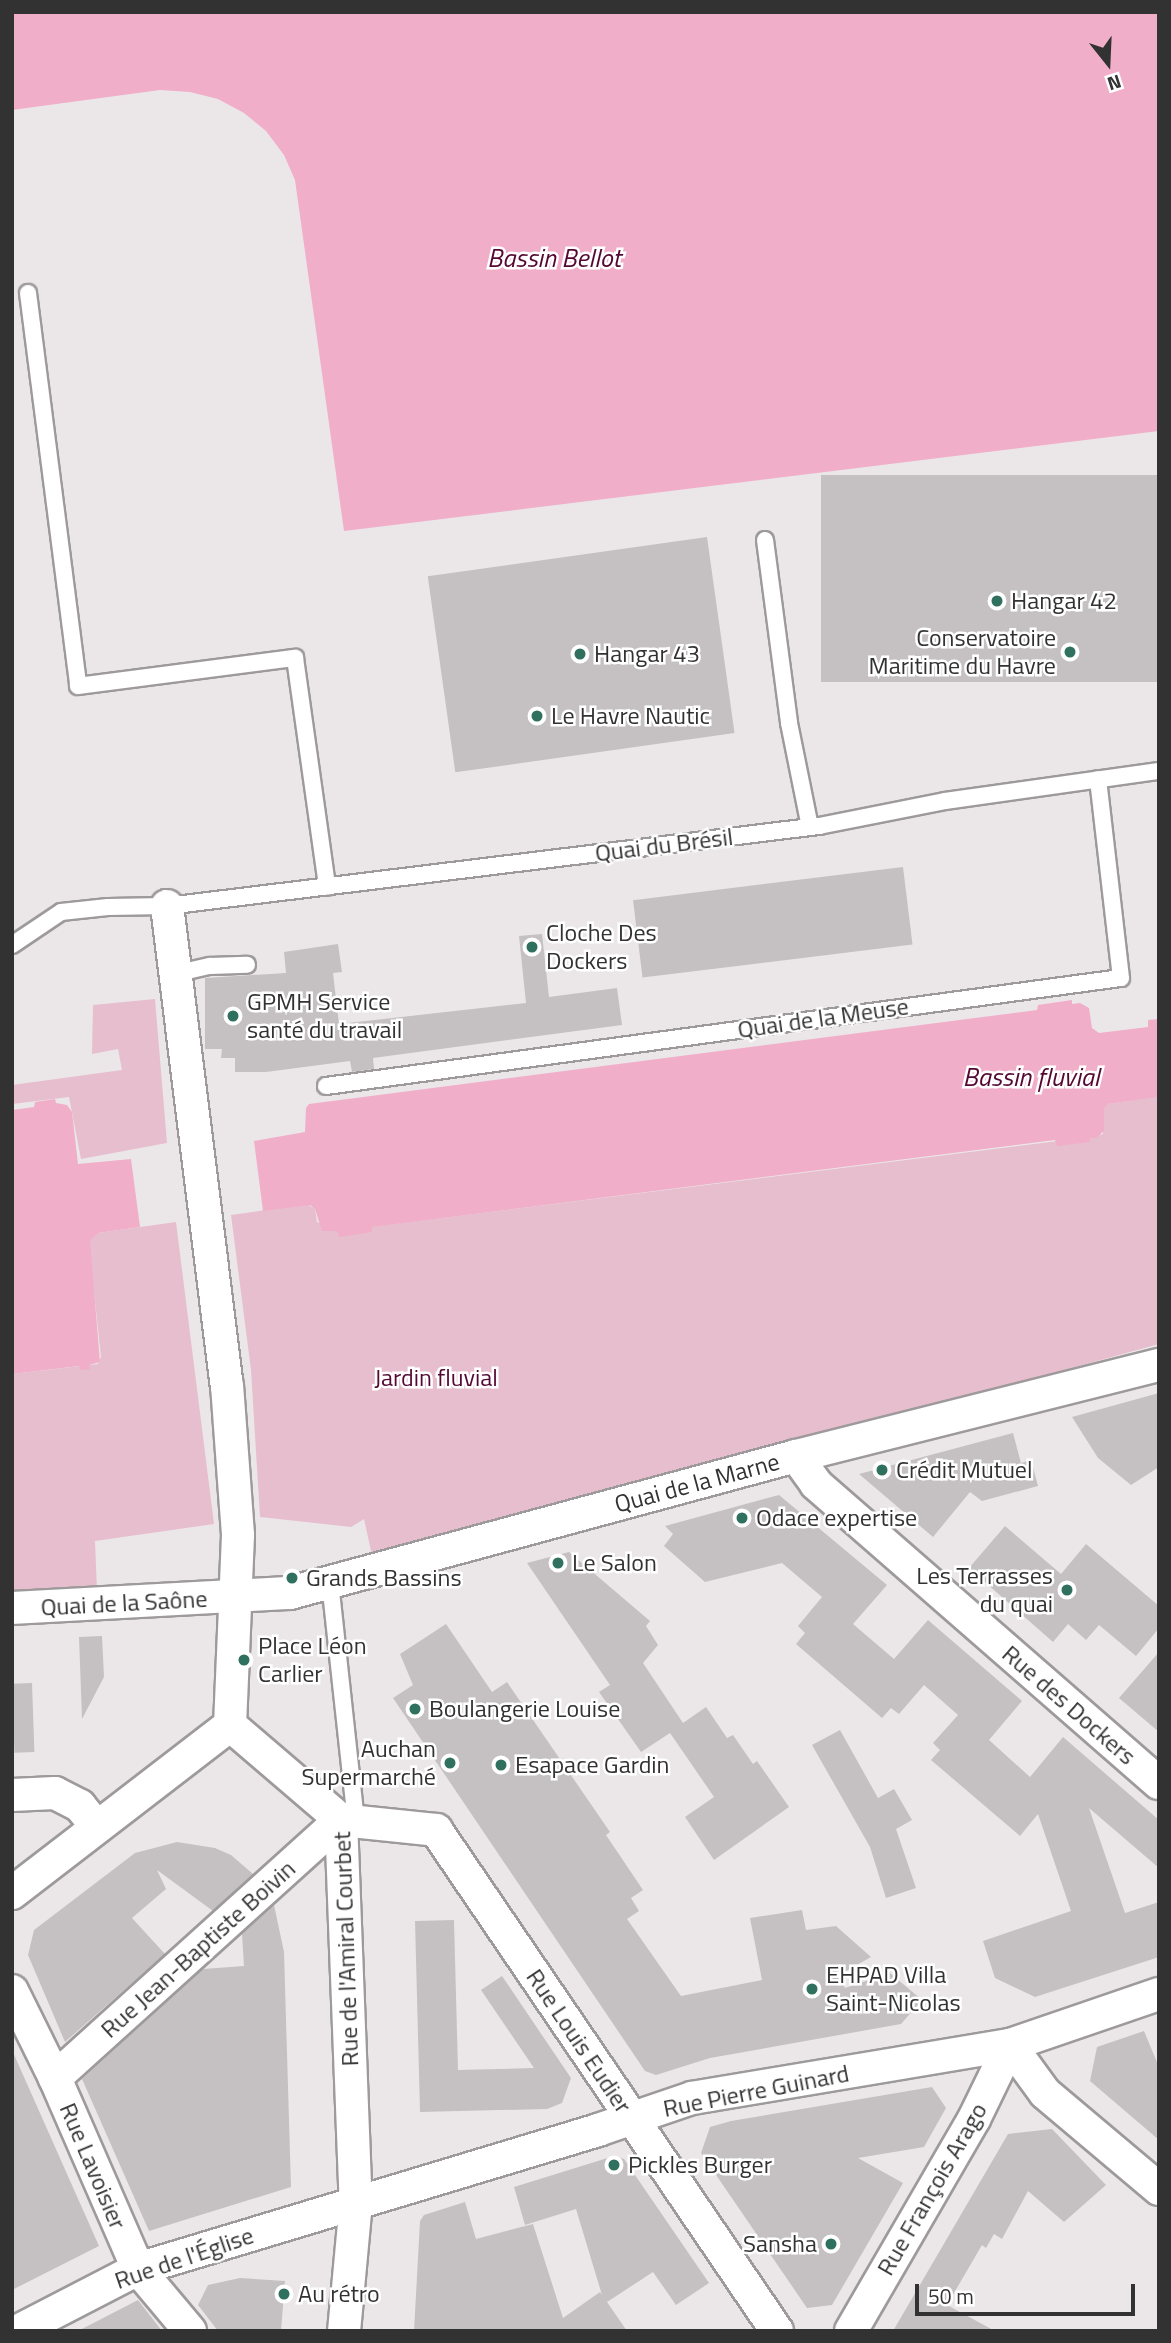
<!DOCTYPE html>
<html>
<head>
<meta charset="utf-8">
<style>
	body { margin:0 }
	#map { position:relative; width:1171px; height:2343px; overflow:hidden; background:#ebe7e9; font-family:"Titillium Web",sans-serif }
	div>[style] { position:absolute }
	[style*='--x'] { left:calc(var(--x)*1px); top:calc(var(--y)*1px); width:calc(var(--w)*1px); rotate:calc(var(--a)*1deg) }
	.green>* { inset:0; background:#e7bece }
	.water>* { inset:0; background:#f0aec9 }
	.building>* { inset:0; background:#c5c1c2; transform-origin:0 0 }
	.roads { filter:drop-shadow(2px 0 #9e9a9b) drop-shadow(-2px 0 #9e9a9b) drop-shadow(0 2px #9e9a9b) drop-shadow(0 -2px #9e9a9b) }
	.service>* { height:16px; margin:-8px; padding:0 8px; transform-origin:8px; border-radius:8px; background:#fff }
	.minor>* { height:32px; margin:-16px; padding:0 16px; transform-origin:16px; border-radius:16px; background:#fff }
	.dots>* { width:19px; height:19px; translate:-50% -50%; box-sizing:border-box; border:4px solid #fff; border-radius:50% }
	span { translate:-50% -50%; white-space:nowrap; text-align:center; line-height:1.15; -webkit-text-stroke:5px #fff; paint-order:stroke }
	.poi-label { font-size:24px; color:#333233 }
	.left { translate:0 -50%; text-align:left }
	.right { translate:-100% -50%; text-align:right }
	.street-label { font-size:24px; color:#333233 }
	.park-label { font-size:24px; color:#540833 }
	.water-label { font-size:26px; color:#540732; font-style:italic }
	.frame { position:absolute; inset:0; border:14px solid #333233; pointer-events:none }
	.north { position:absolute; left:1073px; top:28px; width:70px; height:70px; -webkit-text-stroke:5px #fff; paint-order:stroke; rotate:162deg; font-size:19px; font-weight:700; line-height:28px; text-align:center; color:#333233 }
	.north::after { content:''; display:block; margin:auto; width:24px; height:32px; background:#333233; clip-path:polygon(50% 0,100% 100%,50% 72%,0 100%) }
	.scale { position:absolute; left:915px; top:2284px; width:220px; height:32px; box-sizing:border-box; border:4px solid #333233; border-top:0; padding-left:9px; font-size:21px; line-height:24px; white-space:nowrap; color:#333233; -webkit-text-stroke:5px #fff; paint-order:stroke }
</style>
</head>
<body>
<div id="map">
	<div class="green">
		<div style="clip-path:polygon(155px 999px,167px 1143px,81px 1159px,69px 1097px,12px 1104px,12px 1085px,122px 1070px,118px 1049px,92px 1054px,93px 1005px)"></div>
		<div style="clip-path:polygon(1158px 1096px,1159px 1344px,373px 1560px,364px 1519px,351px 1527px,260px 1517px,251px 1370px,231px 1215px,307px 1204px,315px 1209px,317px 1222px,337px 1231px,1090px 1137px,1103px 1134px,1104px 1109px,1108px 1104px)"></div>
		<div style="clip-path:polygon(176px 1222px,214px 1524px,95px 1541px,97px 1591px,12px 1594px,12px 1374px,98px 1364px,101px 1357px,89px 1245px,91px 1237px,98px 1233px)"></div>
	</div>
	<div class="water">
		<div style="clip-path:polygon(12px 12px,1159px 12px,1159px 431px,344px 531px,295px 180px,284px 155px,266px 131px,244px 113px,218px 99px,190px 92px,160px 90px,12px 110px)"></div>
		<div style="clip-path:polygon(1072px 1000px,1072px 1004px,1080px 1003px,1089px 1008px,1092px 1028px,1099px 1033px,1148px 1027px,1148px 1020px,1159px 1019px,1159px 1099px,1157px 1097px,1108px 1104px,1104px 1109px,1104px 1131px,1096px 1138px,1090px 1138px,1090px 1142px,1057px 1146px,1055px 1140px,372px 1227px,372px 1232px,339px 1237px,337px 1231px,322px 1231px,315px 1209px,310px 1205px,263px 1211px,254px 1141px,305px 1132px,306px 1108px,309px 1104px,1037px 1010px,1038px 1005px)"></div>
		<div style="clip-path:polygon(55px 1099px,56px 1103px,67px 1105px,72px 1112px,78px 1164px,131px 1159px,140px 1227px,98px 1233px,90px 1241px,100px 1362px,89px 1365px,90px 1369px,80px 1370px,79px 1366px,12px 1374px,12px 1110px,34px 1107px,35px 1102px)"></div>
	</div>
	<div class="building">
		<div style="left:1159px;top:475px;width:207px;height:338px;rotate:90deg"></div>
		<div style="left:707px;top:537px;width:198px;height:282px;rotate:82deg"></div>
		<div style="left:903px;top:867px;width:78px;height:272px;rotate:83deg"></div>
		<div style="clip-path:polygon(542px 934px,549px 997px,617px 988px,622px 1025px,373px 1058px,374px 1069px,352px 1072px,350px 1061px,266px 1072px,235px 1072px,235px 1058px,221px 1058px,222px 1049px,205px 1049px,205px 978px,286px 973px,284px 952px,338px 944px,342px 972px,333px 973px,339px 1024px,526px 1003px,519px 936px)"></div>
		<div style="clip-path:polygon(1159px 1393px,1159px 1467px,1131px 1485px,1098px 1458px,1072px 1417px)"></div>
		<div style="clip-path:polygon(1013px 1433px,1021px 1463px,1031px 1460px,1038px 1486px,982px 1501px,970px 1492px,933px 1537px,859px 1474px)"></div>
		<div style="clip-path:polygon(779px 1495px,887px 1585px,853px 1624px,894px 1659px,928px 1620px,1022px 1701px,989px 1740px,1030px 1777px,1063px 1737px,1159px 1820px,1159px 1868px,1089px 1808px,1125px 1913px,1159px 1902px,1159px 1957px,1035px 1997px,995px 1978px,983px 1941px,1071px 1911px,1038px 1814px,1020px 1836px,931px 1760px,940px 1750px,933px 1743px,958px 1715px,924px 1685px,899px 1714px,891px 1708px,882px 1718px,796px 1644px,805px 1633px,798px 1626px,822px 1597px,782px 1563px,705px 1582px,664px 1546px,673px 1534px,665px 1526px)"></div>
		<div style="clip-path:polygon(1005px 1526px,1061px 1574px,1086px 1544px,1159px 1606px,1159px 1628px,1136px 1656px,1099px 1625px,1086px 1640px,1068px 1624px,1053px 1642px,969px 1568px)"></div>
		<div style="clip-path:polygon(569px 1552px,650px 1621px,646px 1626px,658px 1645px,643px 1663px,683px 1723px,706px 1707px,727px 1738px,733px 1735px,753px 1764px,757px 1761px,789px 1807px,714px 1860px,685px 1817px,714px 1797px,670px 1733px,641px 1752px,599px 1692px,610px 1685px,527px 1563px)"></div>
		<div style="clip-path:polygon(446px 1624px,492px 1692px,507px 1682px,610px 1832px,606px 1835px,643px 1890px,631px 1898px,639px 1911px,627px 1919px,681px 1996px,762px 1980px,750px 1918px,802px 1910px,806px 1930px,836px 1926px,871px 1957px,839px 1975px,845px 1988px,890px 1973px,922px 2000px,901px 2024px,710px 2058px,656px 2075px,645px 2071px,393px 1698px,413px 1685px,400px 1654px)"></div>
		<div style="clip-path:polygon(102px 1636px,104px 1677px,82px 1719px,79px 1637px)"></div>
		<div style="clip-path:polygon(1159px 1652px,1159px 1732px,1119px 1698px)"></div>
		<div style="left:32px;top:1683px;width:69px;height:20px;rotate:88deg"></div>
		<div style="clip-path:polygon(840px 1730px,878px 1798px,894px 1789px,912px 1820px,896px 1829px,916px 1888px,886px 1898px,870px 1847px,812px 1745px)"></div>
		<div style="clip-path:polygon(177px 1842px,215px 1848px,231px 1855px,253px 1874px,213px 1911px,157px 1870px,166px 1889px,132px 1918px,165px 1954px,65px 2042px,28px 1955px,34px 1930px,135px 1853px)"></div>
		<div style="clip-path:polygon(274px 1905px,284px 1952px,291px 2187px,149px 2231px,82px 2079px,203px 1969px,244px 1966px,242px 1934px)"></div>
		<div style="clip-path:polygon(454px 1920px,458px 2070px,534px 2068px,481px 1990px,502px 1976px,571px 2078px,562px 2103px,547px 2109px,420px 2112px,415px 1921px)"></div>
		<div style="clip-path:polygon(1144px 2031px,1159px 2067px,1159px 2140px,1090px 2081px,1097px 2047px)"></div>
		<div style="clip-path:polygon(12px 2050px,99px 2246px,12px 2290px)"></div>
		<div style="clip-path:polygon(932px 2087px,946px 2108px,924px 2147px,858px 2158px,903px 2183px,832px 2305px,807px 2308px,701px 2153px,710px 2127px,731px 2121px)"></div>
		<div style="clip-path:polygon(1052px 2129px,1106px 2185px,1064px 2222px,1028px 2191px,1002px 2239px,994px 2234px,986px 2248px,982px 2245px,947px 2305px,995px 2331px,893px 2331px,1008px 2134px)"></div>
		<div style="clip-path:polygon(614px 2156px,624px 2159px,709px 2283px,676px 2305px,653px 2272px,607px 2302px,627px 2331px,414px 2331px,420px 2221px,424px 2215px,465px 2202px,476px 2239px,533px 2224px,563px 2318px,600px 2292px,602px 2295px,576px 2209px,525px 2225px,514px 2187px)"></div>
		<div style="clip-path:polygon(240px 2278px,285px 2281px,281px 2331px,218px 2331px,198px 2305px,208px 2285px)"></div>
		<div style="clip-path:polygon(138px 2300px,162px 2331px,78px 2331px)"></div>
	</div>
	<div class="roads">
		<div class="service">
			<div style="--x:28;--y:293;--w:396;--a:82.7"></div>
			<div style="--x:78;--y:686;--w:219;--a:-7.4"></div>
			<div style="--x:295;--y:658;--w:231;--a:82"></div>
			<div style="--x:765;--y:540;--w:185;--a:82.5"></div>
			<div style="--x:789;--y:723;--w:106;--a:78.6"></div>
			<div style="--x:12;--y:945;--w:59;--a:-34"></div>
			<div style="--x:61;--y:912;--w:47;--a:-6.1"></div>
			<div style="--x:108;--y:907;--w:59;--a:-1"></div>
			<div style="--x:167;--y:906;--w:657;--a:-7"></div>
			<div style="--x:819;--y:826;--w:128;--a:-11.2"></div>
			<div style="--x:945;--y:801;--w:216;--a:-8"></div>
			<div style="--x:174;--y:974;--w:37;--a:-13"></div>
			<div style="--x:210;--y:966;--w:37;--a:-2"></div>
			<div style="--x:326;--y:1086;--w:802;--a:-7.74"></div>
			<div style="--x:1121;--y:978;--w:200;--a:-96.6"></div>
			<div style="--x:330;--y:1582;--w:240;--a:83.8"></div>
		</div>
		<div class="minor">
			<div style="--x:167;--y:906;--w:483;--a:82.9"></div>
			<div style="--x:227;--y:1385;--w:150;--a:85.8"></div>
			<div style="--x:238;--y:1535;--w:190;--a:92.4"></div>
			<div style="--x:796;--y:1456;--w:34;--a:54"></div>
			<div style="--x:816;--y:1484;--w:455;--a:41.1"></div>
			<div style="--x:12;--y:1608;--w:278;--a:-3.1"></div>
			<div style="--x:290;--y:1593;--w:524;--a:-15.15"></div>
			<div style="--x:796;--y:1456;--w:374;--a:-14.1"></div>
			<div style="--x:230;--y:1725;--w:146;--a:40.6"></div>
			<div style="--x:341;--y:1820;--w:382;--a:87.8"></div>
			<div style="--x:356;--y:2202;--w:130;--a:95.3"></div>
			<div style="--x:12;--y:1795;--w:43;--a:-2.7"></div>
			<div style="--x:55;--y:1793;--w:28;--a:27"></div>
			<div style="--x:80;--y:1806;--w:27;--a:51"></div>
			<div style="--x:12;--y:1893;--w:275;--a:-37.6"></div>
			<div style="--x:12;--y:1991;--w:97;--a:63.7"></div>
			<div style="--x:55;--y:2078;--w:208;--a:66.5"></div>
			<div style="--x:138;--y:2269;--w:81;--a:50"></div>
			<div style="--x:55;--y:2078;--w:385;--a:-42.1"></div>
			<div style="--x:341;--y:1820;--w:96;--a:6"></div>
			<div style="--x:436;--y:1830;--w:606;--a:55.76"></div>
			<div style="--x:18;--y:2331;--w:135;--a:-27.3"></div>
			<div style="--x:138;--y:2269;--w:481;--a:-16.8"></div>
			<div style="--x:598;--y:2130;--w:99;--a:-18.8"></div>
			<div style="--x:692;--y:2098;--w:322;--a:-9.5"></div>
			<div style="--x:1010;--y:2045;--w:157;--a:-18.9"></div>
			<div style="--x:851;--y:2331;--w:245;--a:-59.9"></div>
			<div style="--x:974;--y:2119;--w:82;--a:-64.1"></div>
			<div style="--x:1010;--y:2045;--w:59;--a:53.9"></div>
			<div style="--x:1045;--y:2093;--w:149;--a:40.1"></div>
		</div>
	</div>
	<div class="dots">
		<div style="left:997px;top:601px;background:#30705e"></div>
		<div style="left:1070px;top:652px;background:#30705e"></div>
		<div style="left:580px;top:654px;background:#30705e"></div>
		<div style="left:537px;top:716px;background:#30705e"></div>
		<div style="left:532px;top:947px;background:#30705e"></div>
		<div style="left:233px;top:1016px;background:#30705e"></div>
		<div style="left:882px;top:1470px;background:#30705e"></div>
		<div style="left:742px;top:1518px;background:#30705e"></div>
		<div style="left:558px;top:1563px;background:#30705e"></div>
		<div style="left:292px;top:1578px;background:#30705e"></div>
		<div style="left:1067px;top:1590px;background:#30705e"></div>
		<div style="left:244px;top:1660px;background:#30705e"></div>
		<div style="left:415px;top:1709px;background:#30705e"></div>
		<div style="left:450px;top:1763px;background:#30705e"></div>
		<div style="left:501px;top:1765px;background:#30705e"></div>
		<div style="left:812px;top:1989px;background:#30705e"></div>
		<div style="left:614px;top:2165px;background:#30705e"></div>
		<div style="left:831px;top:2244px;background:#30705e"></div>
		<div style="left:284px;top:2294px;background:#30705e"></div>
	</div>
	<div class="poi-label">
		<span class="left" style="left:1011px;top:601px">Hangar 42</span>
		<span class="right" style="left:1056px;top:652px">Conservatoire<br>Maritime du Havre</span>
		<span class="left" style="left:594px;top:654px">Hangar 43</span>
		<span class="left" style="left:551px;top:716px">Le Havre Nautic</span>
		<span class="left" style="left:546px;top:947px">Cloche Des<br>Dockers</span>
		<span class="left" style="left:247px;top:1016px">GPMH Service<br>santé du travail</span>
		<span class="left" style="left:896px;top:1470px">Crédit Mutuel</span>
		<span class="left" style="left:756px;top:1518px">Odace expertise</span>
		<span class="left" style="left:572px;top:1563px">Le Salon</span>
		<span class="right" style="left:1053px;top:1590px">Les Terrasses<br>du quai</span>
		<span class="left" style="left:306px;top:1578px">Grands Bassins</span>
		<span class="left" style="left:258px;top:1660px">Place Léon<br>Carlier</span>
		<span class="left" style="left:429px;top:1709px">Boulangerie Louise</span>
		<span class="right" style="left:436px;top:1763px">Auchan<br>Supermarché</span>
		<span class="left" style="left:515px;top:1765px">Esapace Gardin</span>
		<span class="left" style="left:826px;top:1989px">EHPAD Villa<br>Saint-Nicolas</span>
		<span class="left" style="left:628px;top:2165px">Pickles Burger</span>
		<span class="right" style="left:817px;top:2244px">Sansha</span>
		<span class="left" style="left:298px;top:2294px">Au rétro</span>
	</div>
	<div class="street-label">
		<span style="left:664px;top:845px;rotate:-7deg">Quai du Brésil</span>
		<span style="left:823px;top:1018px;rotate:-8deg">Quai de la Meuse</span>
		<span style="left:697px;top:1483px;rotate:-15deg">Quai de la Marne</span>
		<span style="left:124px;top:1603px;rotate:-3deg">Quai de la Saône</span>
		<span style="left:1069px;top:1705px;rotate:41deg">Rue des Dockers</span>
		<span style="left:198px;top:1949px;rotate:-42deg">Rue Jean-Baptiste Boivin</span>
		<span style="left:346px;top:1949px;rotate:-92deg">Rue de l'Amiral Courbet</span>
		<span style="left:579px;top:2041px;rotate:56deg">Rue Louis Eudier</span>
		<span style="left:756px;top:2091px;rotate:-11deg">Rue Pierre Guinard</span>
		<span style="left:93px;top:2166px;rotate:67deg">Rue Lavoisier</span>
		<span style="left:932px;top:2189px;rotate:-60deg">Rue François Arago</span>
		<span style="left:184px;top:2258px;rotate:-19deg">Rue de l'Église</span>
	</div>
	<div class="park-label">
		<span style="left:436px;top:1378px">Jardin fluvial</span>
	</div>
	<div class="water-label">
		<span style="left:554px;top:258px">Bassin Bellot</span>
		<span style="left:1031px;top:1077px">Bassin fluvial</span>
	</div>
	<div class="frame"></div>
	<div class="north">N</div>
	<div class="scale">50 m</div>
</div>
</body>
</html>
